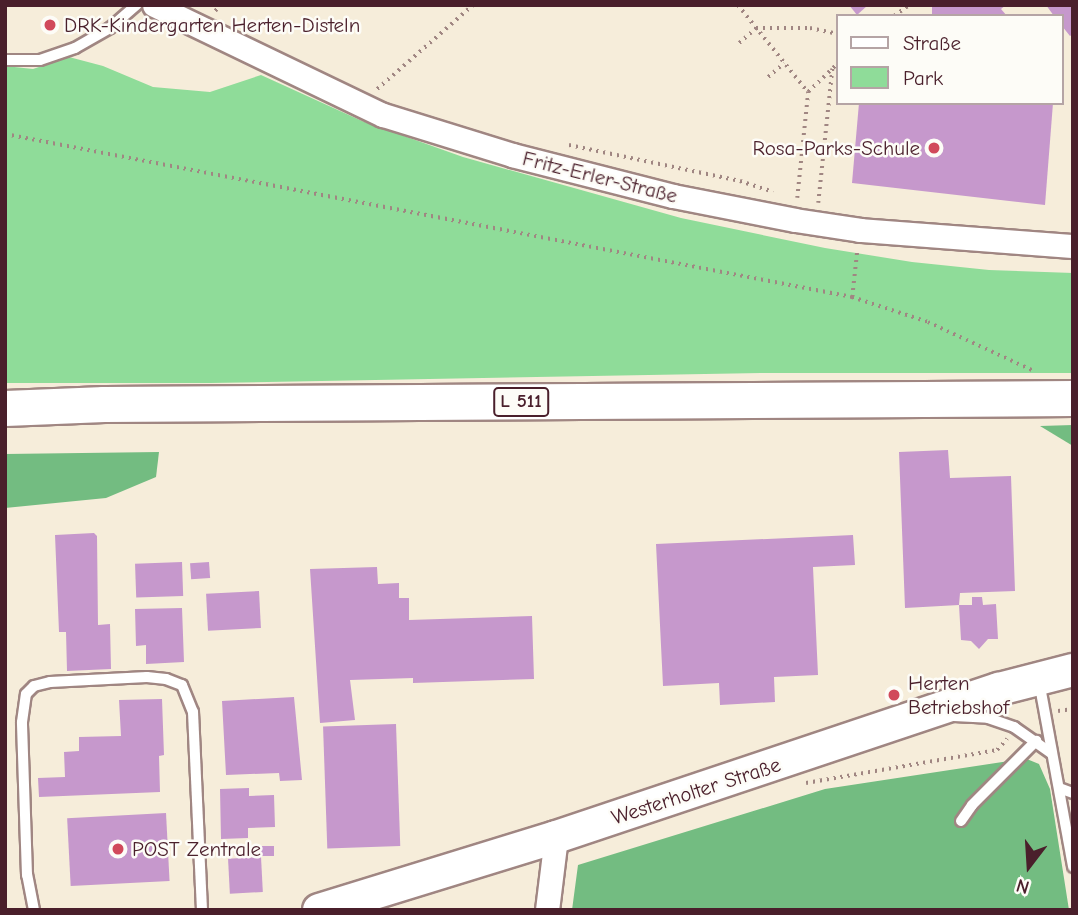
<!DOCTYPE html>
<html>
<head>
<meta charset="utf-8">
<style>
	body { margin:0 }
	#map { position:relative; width:1078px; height:915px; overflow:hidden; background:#f6edda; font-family:"Comic Neue",sans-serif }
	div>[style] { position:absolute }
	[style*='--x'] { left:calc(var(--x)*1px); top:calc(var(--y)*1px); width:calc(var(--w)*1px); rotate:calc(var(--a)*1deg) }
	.green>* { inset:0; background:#8fdc99 }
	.forest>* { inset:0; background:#73bc81 }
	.building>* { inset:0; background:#c698cc; transform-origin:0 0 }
	.path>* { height:3.5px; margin-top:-1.75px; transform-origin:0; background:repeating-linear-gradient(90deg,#a08682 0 2px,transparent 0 7px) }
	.roads { filter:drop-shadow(2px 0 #a08682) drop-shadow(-2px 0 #a08682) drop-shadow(0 2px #a08682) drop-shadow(0 -2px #a08682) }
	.lane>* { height:10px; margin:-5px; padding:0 5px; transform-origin:5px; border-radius:5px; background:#fff }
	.street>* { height:23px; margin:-11.5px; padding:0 11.5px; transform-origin:11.5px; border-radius:11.5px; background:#fff }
	.secondary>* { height:32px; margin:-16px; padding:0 16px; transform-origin:16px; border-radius:16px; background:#fff }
	.primary>* { height:35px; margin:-17.5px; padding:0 17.5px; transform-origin:17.5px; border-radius:17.5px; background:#fff }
	.dots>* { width:19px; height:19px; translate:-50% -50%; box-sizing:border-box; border:4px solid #fdfcf7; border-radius:50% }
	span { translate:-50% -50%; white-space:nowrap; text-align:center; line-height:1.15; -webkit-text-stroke:5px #fdfcf7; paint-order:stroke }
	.shield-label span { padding:2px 5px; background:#fdfcf7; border:2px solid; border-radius:5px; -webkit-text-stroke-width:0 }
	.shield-label { font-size:19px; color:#4a1f2b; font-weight:700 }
	.poi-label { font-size:21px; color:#4a1f2b }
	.left { translate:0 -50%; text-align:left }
	.right { translate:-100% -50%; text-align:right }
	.street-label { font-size:21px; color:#4a1f2b }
	.frame { position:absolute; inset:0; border:7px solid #4a1f2b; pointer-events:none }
	.legend { position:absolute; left:836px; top:14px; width:228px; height:91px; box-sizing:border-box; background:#fdfcf7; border:2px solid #b5a4a5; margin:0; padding:9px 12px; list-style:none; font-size:21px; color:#4a1f2b }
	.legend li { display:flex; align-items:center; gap:14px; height:35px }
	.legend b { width:35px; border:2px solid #b5a4a5 }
	.north { position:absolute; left:994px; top:831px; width:70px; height:70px; -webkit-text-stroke:5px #fdfcf7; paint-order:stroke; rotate:197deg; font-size:19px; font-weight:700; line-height:28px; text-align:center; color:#4a1f2b }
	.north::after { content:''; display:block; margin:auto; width:24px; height:32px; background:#4a1f2b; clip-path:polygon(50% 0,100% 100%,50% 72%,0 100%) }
</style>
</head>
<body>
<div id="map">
	<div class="green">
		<div style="clip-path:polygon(69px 57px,103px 66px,153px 87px,210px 92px,261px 75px,362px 121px,463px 157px,681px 218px,825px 248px,912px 262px,989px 270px,1073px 273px,1073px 373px,761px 373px,210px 383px,5px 383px,5px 66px,33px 69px)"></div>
	</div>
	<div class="forest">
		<div style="clip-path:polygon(1073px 425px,1073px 446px,1040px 426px)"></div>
		<div style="clip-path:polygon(159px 452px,156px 477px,106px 498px,5px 508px,5px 454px)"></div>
		<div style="clip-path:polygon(1017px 755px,1039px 764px,1050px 789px,1069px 910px,572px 910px,578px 865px,825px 789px,1009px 761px)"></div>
	</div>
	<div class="building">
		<div style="clip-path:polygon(849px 5px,868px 5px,857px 15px)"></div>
		<div style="clip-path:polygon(932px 5px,1006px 5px,1001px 9px,1007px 16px,932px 16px)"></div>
		<div style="clip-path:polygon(1046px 5px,1073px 5px,1073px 34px,1070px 36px,1062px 26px,1062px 16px,1054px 16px)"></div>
		<div style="clip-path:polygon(859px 103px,1053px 103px,1045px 205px,852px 183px)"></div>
		<div style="clip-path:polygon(948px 450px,950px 478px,1011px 476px,1015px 591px,960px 593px,959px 605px,972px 605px,972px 597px,982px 597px,983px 605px,996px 604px,998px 639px,988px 639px,979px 649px,971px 641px,961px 640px,959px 605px,905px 608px,899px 452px)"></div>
		<div style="clip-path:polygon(94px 533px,97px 536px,98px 625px,110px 624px,111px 669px,67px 671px,66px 632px,59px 632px,55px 535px)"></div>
		<div style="clip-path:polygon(853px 535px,855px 565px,813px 567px,818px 675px,774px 677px,775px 702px,720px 705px,719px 683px,663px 686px,656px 544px)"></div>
		<div style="left:182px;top:562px;width:34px;height:47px;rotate:88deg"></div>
		<div style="left:209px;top:562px;width:16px;height:19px;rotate:86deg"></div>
		<div style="clip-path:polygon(377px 567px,378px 584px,399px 583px,399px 598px,409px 598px,409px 620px,532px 616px,534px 679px,413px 683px,413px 678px,350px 680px,355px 720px,320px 723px,310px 569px)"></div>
		<div style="left:259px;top:591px;width:37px;height:53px;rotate:87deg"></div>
		<div style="clip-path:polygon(182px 608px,184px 662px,146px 664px,146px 645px,136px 646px,135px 609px)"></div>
		<div style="clip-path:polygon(294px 697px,302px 780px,280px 781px,279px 773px,226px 775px,222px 701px)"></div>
		<div style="clip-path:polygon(162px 699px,164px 755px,159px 756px,160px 792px,39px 797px,38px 778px,65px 777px,64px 752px,79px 751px,79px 737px,121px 736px,119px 700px)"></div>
		<div style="left:396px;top:724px;width:122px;height:73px;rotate:88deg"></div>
		<div style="clip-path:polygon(249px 788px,249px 796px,274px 795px,275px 827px,248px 828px,248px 838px,221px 839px,220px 789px)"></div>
		<div style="left:166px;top:813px;width:68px;height:99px;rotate:87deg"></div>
		<div style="left:274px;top:846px;width:10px;height:28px;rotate:90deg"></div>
		<div style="left:261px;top:857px;width:35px;height:33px;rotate:87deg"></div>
	</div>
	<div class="path">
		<div style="--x:738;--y:5;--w:112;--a:51.2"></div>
		<div style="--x:215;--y:11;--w:8;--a:-45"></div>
		<div style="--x:894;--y:16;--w:19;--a:-36"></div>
		<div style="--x:739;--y:43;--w:23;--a:-41"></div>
		<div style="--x:756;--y:28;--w:54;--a:0"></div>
		<div style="--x:810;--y:28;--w:29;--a:12"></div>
		<div style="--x:768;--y:77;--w:21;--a:-41"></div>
		<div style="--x:377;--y:89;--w:128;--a:-41.2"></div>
		<div style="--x:5;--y:134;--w:863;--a:10.89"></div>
		<div style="--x:852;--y:297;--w:80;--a:18.2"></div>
		<div style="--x:928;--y:322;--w:115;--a:24.8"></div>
		<div style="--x:569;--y:145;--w:175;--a:11.9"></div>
		<div style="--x:740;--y:181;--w:35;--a:18"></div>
		<div style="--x:797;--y:198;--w:107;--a:-84.1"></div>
		<div style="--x:808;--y:92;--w:42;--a:-44"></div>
		<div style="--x:818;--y:203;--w:135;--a:-84"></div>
		<div style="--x:852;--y:297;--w:46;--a:-83.8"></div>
		<div style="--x:1058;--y:711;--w:15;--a:-8"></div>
		<div style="--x:806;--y:783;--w:194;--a:-9.8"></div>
		<div style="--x:997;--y:750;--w:15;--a:-48"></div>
		<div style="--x:972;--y:910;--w:1;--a:-45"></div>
	</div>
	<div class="roads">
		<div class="lane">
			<div style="--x:5;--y:60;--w:35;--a:0"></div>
			<div style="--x:40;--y:60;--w:37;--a:-19"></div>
			<div style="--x:75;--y:48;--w:40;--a:-29.7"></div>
			<div style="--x:110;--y:28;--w:35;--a:-41"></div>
			<div style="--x:1039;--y:681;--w:189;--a:79.6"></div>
			<div style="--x:954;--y:716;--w:34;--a:3"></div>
			<div style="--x:988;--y:718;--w:28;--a:19"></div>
			<div style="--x:1014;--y:727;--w:45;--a:35.1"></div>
			<div style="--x:1059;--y:788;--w:15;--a:20"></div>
			<div style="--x:961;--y:821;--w:19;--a:-55"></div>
			<div style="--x:972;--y:805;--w:91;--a:-45"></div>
			<div style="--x:34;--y:910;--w:36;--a:-101"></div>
			<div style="--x:27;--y:875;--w:153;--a:-91.9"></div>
			<div style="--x:22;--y:722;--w:28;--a:-82"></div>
			<div style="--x:26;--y:694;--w:11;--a:-45"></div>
			<div style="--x:34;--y:686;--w:16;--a:-14"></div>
			<div style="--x:50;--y:682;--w:97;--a:-3"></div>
			<div style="--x:147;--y:677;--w:19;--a:6"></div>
			<div style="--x:166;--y:679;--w:17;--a:21"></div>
			<div style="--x:182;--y:685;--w:29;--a:68"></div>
			<div style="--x:193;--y:712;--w:198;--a:87.4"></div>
		</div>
		<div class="street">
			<div style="--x:154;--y:5;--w:254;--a:25.7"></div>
			<div style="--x:383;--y:115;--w:135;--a:17.2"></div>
			<div style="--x:512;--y:155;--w:166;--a:14.3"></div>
			<div style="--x:673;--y:196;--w:124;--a:11.1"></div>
			<div style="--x:795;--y:220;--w:66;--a:8.7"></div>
			<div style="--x:860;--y:230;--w:214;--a:4.3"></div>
			<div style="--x:547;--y:910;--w:74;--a:-83"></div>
		</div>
		<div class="secondary">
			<div style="--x:319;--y:910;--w:248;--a:-17.1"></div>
			<div style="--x:556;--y:837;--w:467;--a:-18.5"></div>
			<div style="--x:999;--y:689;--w:76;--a:-14.4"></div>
		</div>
		<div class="primary">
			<div style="--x:5;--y:408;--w:99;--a:-2.3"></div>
			<div style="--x:104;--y:404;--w:969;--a:-0.35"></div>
		</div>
	</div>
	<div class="dots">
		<div style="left:50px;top:25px;background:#d1495b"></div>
		<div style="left:934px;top:148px;background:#d1495b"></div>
		<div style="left:894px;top:695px;background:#d1495b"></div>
		<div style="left:118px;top:849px;background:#d1495b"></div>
	</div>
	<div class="shield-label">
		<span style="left:521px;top:402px">L 511</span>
	</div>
	<div class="poi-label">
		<span class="left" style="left:64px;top:25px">DRK-Kindergarten Herten-Disteln</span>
		<span class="right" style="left:920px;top:148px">Rosa-Parks-Schule</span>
		<span class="left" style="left:908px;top:695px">Herten<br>Betriebshof</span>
		<span class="left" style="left:132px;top:849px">POST Zentrale</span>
	</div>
	<div class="street-label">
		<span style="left:600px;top:177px;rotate:14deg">Fritz-Erler-Straße</span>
		<span style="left:696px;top:791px;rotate:-18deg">Westerholter Straße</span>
	</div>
	<div class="frame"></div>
	<ul class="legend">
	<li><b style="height:9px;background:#fff"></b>Straße</li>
	<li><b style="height:19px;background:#8fdc99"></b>Park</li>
	</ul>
	<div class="north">N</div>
</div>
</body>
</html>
